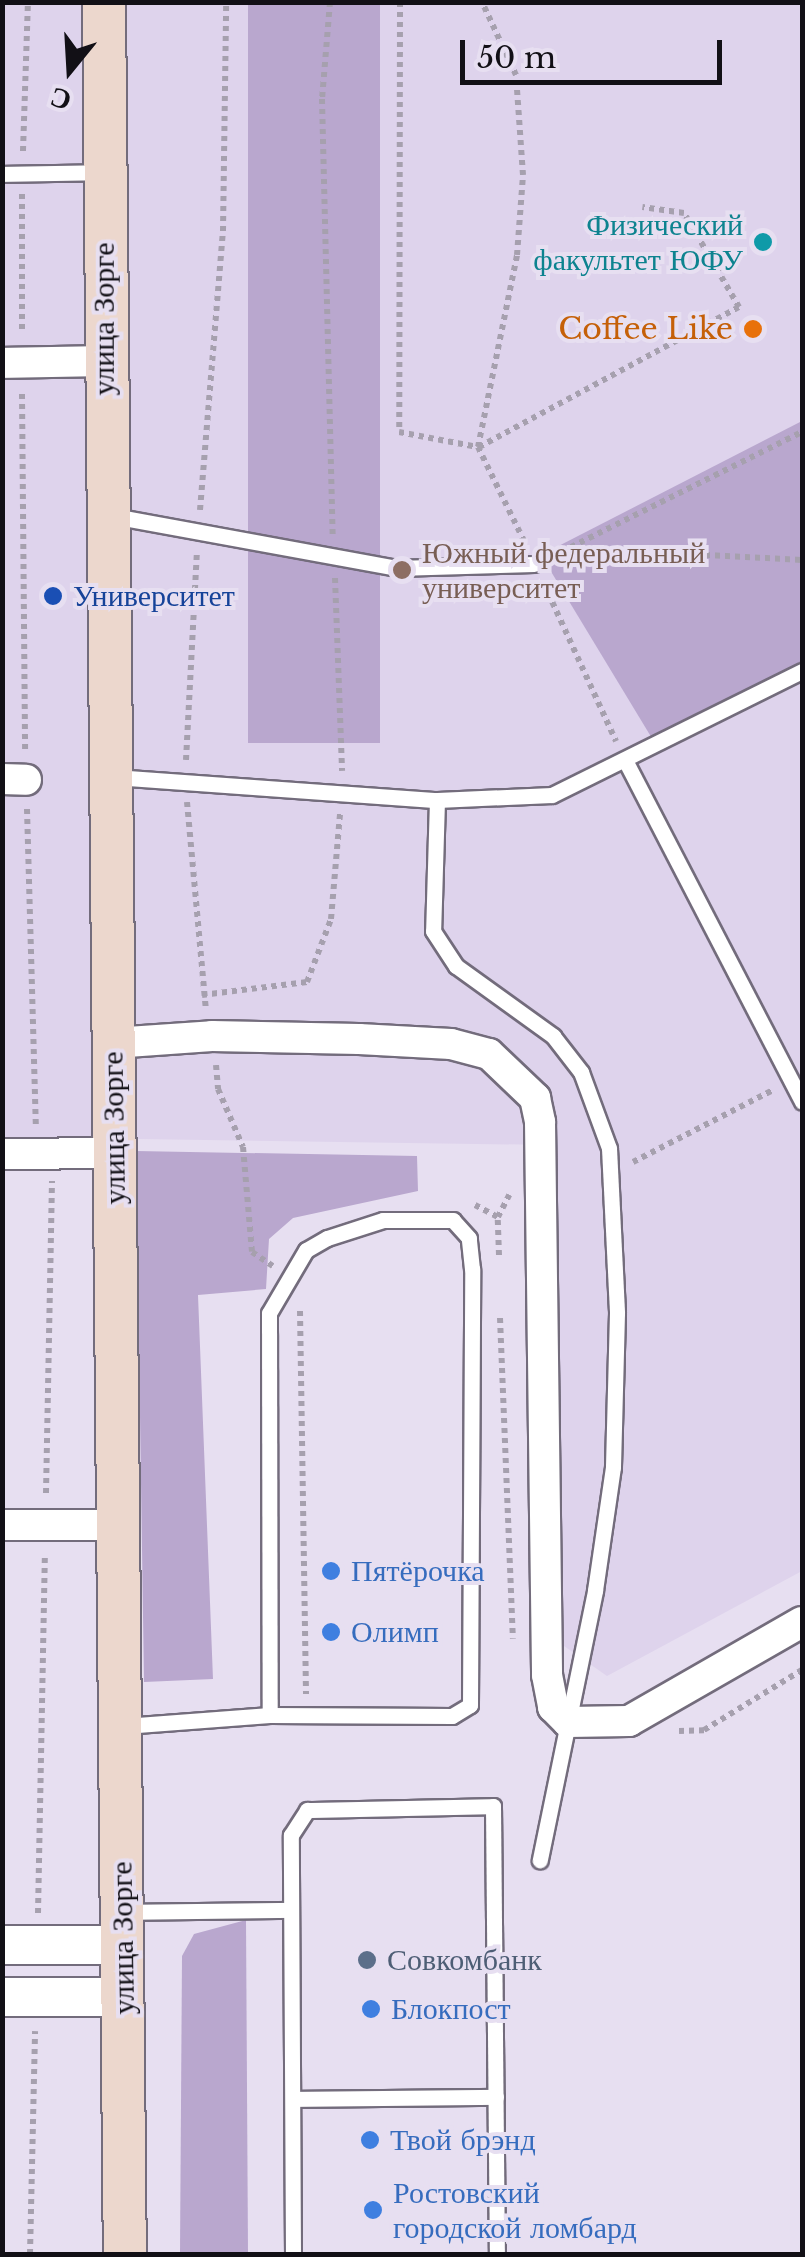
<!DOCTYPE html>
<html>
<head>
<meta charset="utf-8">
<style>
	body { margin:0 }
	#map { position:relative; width:805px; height:2257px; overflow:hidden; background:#e7dff1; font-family:"Libre Baskerville",serif }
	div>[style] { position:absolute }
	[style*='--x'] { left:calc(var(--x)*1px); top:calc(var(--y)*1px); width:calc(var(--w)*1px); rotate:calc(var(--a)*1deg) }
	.built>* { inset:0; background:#ded3ec }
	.green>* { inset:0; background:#b9a7ce; transform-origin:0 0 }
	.path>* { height:6px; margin-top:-3px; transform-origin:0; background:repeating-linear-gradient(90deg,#a6a0ae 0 5px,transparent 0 10px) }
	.roads { filter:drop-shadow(2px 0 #736c7c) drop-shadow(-2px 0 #736c7c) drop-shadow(0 2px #736c7c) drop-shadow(0 -2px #736c7c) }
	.service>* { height:15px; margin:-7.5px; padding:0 7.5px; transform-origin:7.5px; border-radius:7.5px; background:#fff }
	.minor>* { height:30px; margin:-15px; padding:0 15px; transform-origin:15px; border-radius:15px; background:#fff }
	.tertiary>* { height:38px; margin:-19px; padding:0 19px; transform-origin:19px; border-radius:19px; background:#fff }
	.secondary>* { height:42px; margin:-21px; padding:0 21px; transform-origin:21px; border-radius:21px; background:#ecd7cd }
	.dots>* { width:28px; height:28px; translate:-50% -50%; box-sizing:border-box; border:5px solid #e7dff1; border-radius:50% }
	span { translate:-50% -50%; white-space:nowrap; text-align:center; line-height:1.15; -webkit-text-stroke:8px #e7dff1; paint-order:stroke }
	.culture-label { font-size:30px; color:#0d838f }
	.right { translate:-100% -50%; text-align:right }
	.street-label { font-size:30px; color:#121016 }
	.food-label { font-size:30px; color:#c56008 }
	.education-label { font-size:30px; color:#785e54 }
	.left { translate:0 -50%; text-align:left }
	.transit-label { font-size:30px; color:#164399 }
	.shop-label { font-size:30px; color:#366cbe }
	.service-label { font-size:30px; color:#4e5e75 }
	.frame { position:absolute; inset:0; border:5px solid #121016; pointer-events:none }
	.north { position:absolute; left:20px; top:20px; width:100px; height:100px; -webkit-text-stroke:8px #e7dff1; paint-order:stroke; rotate:198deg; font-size:28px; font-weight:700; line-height:40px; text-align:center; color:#121016 }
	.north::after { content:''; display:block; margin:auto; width:35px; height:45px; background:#121016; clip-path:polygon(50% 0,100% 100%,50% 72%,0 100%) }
	.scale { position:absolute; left:460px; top:40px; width:262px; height:45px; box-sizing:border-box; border:5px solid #121016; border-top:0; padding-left:12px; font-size:30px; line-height:35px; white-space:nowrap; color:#121016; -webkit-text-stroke:8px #e7dff1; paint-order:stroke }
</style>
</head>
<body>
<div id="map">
	<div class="built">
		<div style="clip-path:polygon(3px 3px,802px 3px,802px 1571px,607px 1676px,554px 1639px,551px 1145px,3px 1137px)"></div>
	</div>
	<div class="green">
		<div style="left:248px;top:3px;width:132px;height:740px"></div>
		<div style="clip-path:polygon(802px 421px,802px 664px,653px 740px,541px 555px)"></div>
		<div style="clip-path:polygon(136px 1151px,417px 1156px,418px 1191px,293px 1218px,269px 1239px,266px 1289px,198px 1295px,213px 1679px,144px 1682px)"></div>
		<div style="clip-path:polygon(246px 1920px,248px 2254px,180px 2254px,182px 1956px,194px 1934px)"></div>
	</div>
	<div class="path">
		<div style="--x:330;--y:2;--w:97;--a:94.7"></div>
		<div style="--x:322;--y:99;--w:437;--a:88.6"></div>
		<div style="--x:400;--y:2;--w:430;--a:90.1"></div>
		<div style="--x:399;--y:432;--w:80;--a:10.8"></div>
		<div style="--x:478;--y:447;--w:105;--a:63.9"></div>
		<div style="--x:23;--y:151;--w:149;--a:-88.1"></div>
		<div style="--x:22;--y:194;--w:137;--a:90"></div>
		<div style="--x:22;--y:394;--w:357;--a:89.5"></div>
		<div style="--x:478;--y:447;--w:196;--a:-78.5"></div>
		<div style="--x:517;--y:255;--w:80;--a:-85.7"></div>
		<div style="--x:523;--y:175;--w:100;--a:-94"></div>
		<div style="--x:516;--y:75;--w:81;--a:-115"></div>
		<div style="--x:479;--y:447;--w:295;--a:-28.3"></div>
		<div style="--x:739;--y:307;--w:109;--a:-120.3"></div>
		<div style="--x:684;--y:213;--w:42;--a:-171.9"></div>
		<div style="--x:200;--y:510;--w:280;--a:-85.3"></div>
		<div style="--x:223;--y:231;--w:229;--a:-89.2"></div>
		<div style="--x:575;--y:548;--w:227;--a:3"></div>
		<div style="--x:553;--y:556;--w:278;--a:-26.5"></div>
		<div style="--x:335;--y:578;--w:193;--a:87.9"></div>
		<div style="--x:544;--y:584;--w:173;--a:65.4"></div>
		<div style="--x:186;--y:760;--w:207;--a:-87"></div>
		<div style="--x:187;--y:802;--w:208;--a:84.8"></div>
		<div style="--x:27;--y:809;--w:317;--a:88.4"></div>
		<div style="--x:202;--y:995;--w:106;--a:-7.1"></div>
		<div style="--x:307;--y:982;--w:67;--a:-69.1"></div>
		<div style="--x:331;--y:919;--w:106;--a:-85.1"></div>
		<div style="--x:216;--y:1065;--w:24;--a:85"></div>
		<div style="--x:218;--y:1089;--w:63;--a:66.7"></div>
		<div style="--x:243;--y:1147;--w:105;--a:85.1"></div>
		<div style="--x:252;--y:1252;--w:25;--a:34"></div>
		<div style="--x:633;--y:1162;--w:157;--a:-27.2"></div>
		<div style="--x:475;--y:1205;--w:26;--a:28"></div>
		<div style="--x:499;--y:1255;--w:38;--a:-92"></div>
		<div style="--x:498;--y:1217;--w:25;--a:-63"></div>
		<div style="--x:300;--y:1311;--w:383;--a:89.1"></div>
		<div style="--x:500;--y:1318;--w:321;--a:87.7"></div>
		<div style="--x:46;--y:1493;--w:312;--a:-88.9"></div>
		<div style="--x:679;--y:1731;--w:25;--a:-2"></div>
		<div style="--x:704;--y:1730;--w:115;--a:-31.5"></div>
		<div style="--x:38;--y:1913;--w:357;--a:-88.9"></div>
		<div style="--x:30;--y:2254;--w:223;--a:-88.7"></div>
	</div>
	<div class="roads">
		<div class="service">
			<div style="--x:2;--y:174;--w:102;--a:-1.1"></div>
			<div style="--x:113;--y:516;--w:288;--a:10.4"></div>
			<div style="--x:396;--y:568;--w:138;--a:-1.7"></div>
			<div style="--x:625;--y:760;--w:385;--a:62.6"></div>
			<div style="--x:114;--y:777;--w:324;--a:4.1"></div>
			<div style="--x:437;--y:800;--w:115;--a:-2.5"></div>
			<div style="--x:552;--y:795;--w:279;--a:-26.4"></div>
			<div style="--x:437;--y:800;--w:131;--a:91.7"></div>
			<div style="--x:433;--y:931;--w:42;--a:56.7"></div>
			<div style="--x:456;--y:966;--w:120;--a:35.8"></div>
			<div style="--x:553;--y:1036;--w:46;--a:52.1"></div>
			<div style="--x:581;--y:1072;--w:81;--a:69.8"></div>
			<div style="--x:609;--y:1148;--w:165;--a:87.2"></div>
			<div style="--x:617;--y:1313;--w:154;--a:91.5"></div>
			<div style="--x:613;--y:1467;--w:125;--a:98.3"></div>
			<div style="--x:595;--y:1591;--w:275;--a:101.6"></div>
			<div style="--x:124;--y:1726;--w:146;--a:-4.3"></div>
			<div style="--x:270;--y:1715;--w:182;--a:0.3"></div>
			<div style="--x:452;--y:1716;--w:21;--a:-31"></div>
			<div style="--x:470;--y:1705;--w:436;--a:-89.7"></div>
			<div style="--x:472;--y:1269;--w:31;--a:-96"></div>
			<div style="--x:469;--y:1238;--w:24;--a:-132"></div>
			<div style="--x:453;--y:1220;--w:70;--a:180"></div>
			<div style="--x:383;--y:1220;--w:59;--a:162.2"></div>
			<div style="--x:327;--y:1238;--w:24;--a:150"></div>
			<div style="--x:306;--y:1250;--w:73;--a:120.4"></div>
			<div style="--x:269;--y:1313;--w:402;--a:89.9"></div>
			<div style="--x:123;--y:1912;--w:168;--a:-0.7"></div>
			<div style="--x:293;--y:2099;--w:203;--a:-0.6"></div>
			<div style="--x:293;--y:2254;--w:419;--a:-90.3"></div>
			<div style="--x:291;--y:1835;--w:30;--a:-57"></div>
			<div style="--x:307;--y:1810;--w:186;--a:-1.2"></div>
			<div style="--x:493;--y:1806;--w:448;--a:89.5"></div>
		</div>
		<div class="minor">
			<div style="--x:2;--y:363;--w:102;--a:-1.1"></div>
			<div style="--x:2;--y:779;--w:24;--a:2"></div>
			<div style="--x:113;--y:1043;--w:99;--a:-4"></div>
			<div style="--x:212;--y:1036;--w:147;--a:1.2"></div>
			<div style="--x:359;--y:1039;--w:92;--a:3.1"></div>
			<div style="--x:451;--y:1044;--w:39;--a:15"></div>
			<div style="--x:489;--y:1054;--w:64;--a:43.7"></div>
			<div style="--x:535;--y:1098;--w:25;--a:78"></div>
			<div style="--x:540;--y:1122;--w:553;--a:89.27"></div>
			<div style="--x:547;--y:1675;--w:33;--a:79"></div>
			<div style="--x:553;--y:1707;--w:21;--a:45"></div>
			<div style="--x:568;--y:1722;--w:61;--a:-0.9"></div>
			<div style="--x:629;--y:1721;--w:199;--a:-29.8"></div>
			<div style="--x:2;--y:1154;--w:113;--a:-0.5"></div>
			<div style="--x:2;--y:1525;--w:116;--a:0"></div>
		</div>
		<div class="tertiary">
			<div style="--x:2;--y:1945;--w:122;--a:0"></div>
			<div style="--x:2;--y:1997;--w:122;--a:0"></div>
		</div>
		<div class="secondary">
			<div style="--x:104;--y:2;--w:2252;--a:89.47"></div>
		</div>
	</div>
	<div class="dots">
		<div style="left:763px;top:242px;background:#0f9aa8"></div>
		<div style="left:753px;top:329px;background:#e8710a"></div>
		<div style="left:402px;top:570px;background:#8d6e63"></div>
		<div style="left:53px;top:596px;background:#1a4fb4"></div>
		<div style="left:331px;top:1571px;background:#3f7fe0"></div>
		<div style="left:331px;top:1632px;background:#3f7fe0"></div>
		<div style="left:367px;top:1960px;background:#5c6f8a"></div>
		<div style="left:371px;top:2009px;background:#3f7fe0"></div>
		<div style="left:370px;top:2140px;background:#3f7fe0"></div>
		<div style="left:373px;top:2210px;background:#3f7fe0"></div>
	</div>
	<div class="culture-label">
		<span class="right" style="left:743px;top:242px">Физический<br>факультет ЮФУ</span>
	</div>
	<div class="street-label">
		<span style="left:104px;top:319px;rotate:-90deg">улица Зорге</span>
		<span style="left:114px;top:1128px;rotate:-91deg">улица Зорге</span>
		<span style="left:123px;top:1938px;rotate:-91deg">улица Зорге</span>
	</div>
	<div class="food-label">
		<span class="right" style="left:733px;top:329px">Coffee Like</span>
	</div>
	<div class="education-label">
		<span class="left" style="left:422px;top:570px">Южный федеральный<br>университет</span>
	</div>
	<div class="transit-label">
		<span class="left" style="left:73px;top:596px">Университет</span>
	</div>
	<div class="shop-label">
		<span class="left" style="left:351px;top:1571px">Пятёрочка</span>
		<span class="left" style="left:351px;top:1632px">Олимп</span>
		<span class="left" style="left:391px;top:2009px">Блокпост</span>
		<span class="left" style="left:390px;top:2140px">Твой брэнд</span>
		<span class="left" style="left:393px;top:2210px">Ростовский<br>городской ломбард</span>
	</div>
	<div class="service-label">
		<span class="left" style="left:387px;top:1960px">Совкомбанк</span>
	</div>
	<div class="frame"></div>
	<div class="north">С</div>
	<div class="scale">50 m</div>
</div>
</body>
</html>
